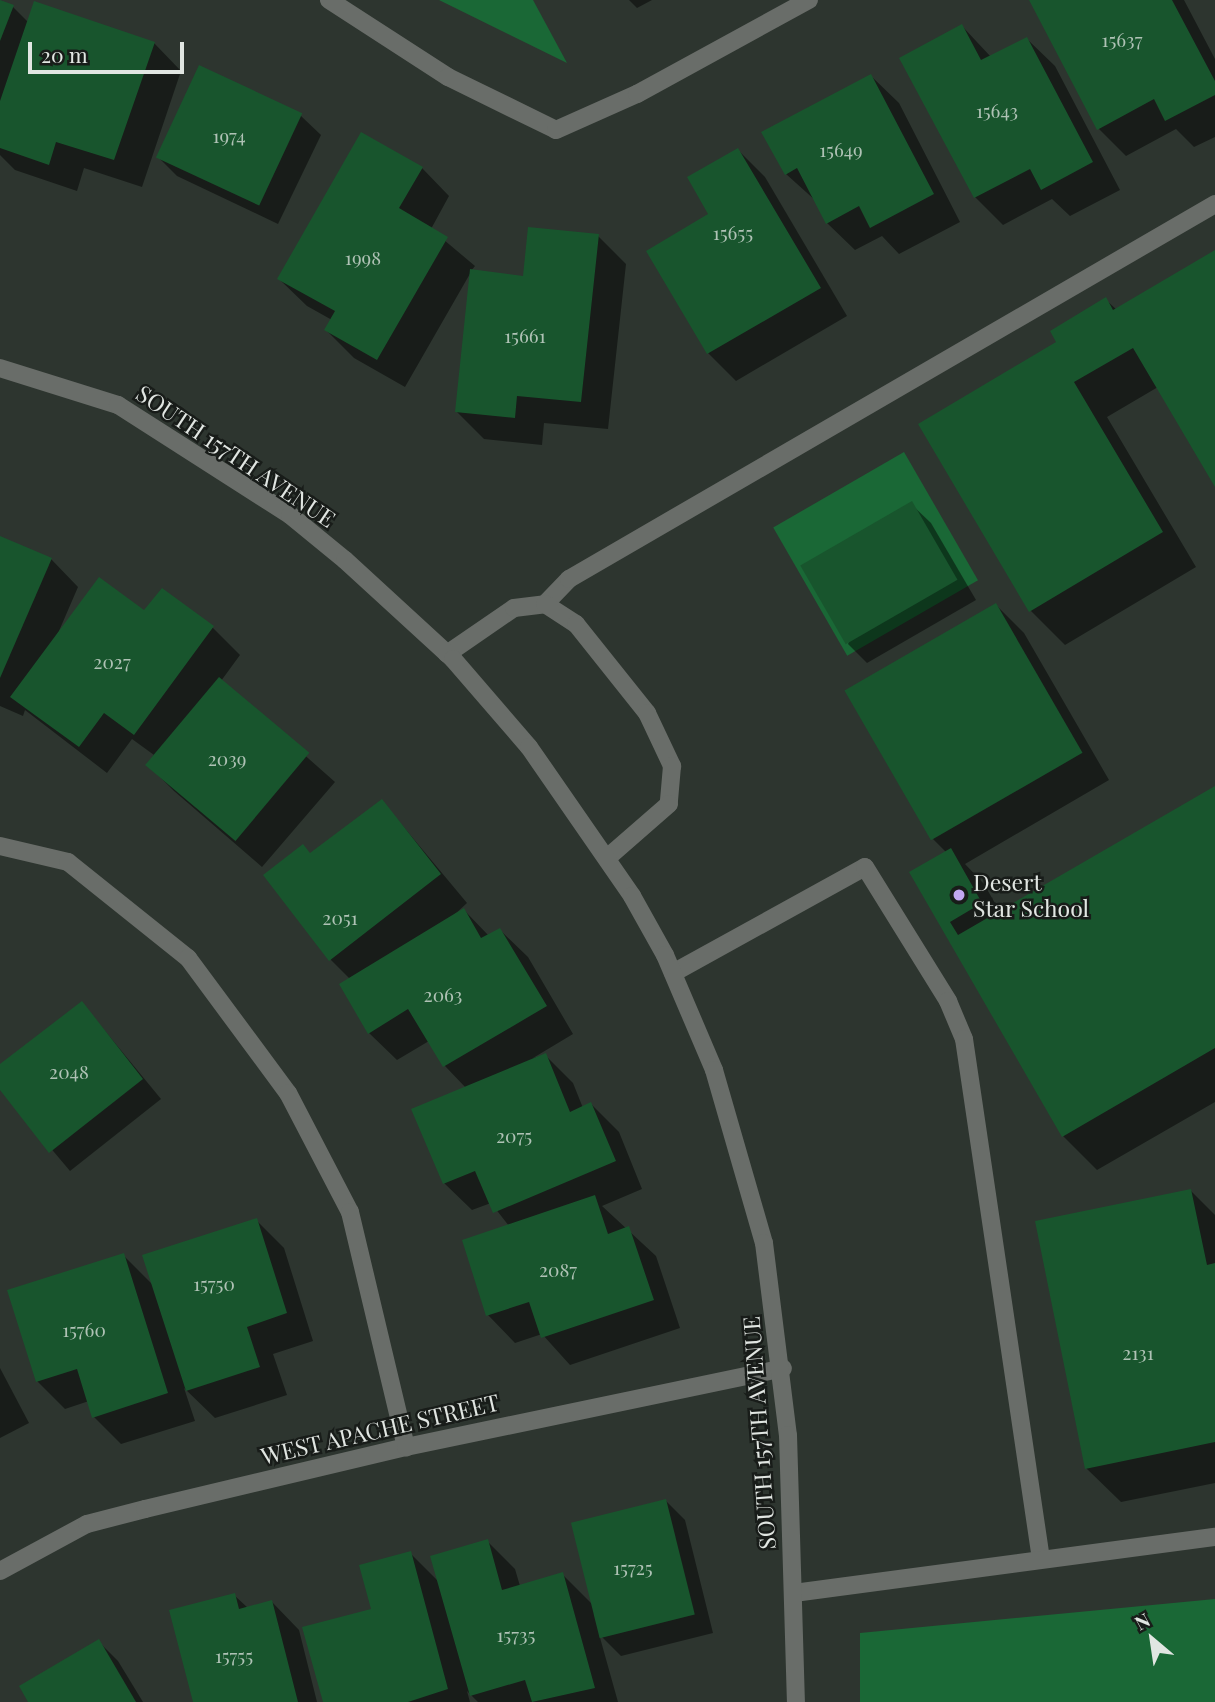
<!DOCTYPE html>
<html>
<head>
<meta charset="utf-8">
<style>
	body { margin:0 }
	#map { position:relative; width:1215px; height:1702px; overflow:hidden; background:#2d352f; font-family:"Playfair Display",serif }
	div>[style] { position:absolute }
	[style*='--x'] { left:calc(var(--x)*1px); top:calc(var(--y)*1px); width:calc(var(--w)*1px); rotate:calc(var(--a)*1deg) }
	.green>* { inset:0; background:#1a6836; transform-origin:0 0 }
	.shadow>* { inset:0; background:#0007 }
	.building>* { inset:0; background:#18552d; transform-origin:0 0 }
	.service>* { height:18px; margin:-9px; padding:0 9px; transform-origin:9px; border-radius:9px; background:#696d69 }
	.minor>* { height:18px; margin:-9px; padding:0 9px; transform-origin:9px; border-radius:9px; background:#696d69 }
	.tertiary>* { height:18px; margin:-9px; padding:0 9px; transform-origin:9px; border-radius:9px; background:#696d69 }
	.dots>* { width:19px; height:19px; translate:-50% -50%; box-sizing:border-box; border:4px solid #181c19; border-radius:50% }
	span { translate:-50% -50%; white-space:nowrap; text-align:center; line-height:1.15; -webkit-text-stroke:5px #181c19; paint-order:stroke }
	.number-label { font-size:19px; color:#afc2b5 }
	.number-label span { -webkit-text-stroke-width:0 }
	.street-label { font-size:23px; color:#e1e6e2 }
	.poi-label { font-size:23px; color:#e1e6e2 }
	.left { translate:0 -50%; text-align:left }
	.north { position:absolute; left:1117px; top:1604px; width:70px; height:70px; -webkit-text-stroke:5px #181c19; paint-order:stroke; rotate:331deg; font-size:19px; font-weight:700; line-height:28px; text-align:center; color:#e1e6e2 }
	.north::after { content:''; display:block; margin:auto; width:24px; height:32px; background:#e1e6e2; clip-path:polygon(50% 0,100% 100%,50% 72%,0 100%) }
	.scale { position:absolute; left:28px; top:42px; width:156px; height:32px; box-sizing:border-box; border:4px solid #e1e6e2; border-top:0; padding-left:9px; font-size:21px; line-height:24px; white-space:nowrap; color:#e1e6e2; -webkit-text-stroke:5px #181c19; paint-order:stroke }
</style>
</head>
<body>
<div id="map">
	<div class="green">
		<div style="clip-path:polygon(439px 0,533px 0,567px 63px)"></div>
		<div style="left:904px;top:452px;width:148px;height:151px;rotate:60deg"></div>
		<div style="clip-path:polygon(1215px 1599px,1215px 1702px,860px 1702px,860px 1633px)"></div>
	</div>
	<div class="shadow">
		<div style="clip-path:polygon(629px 0,652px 0,637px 8px)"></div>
		<div style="clip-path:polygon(1031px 0,1184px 0,1215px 59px,1215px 137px,1194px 147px,1176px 129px,1126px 156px,1099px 129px)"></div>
		<div style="clip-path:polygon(0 2px,13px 7px,29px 23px,154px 43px,181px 71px,142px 187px,84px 168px,77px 191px,15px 170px,0 155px)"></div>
		<div style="clip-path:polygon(962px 26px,991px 57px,1027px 39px,1055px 66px,1120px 190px,1070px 216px,1052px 199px,1003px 225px,975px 197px)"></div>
		<div style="clip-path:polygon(200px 68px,301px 116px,321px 135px,278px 224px,177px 176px,158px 157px)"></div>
		<div style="clip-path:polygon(871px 76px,899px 103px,960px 222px,899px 254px,882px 236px,855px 250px,827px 223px,816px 201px,786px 174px)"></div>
		<div style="clip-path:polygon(738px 150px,765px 177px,847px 316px,736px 381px,708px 353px,711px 215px)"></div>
		<div style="clip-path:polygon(422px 168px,449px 196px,431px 229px,475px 266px,471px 271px,524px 278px,598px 236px,626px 264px,608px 429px,544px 423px,542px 445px,484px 439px,456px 411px,471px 272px,405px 387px,354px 358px,326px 330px,332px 320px,307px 306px,279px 279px)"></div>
		<div style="clip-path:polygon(1215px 252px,1215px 484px,1158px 387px,1107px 417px,1196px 567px,1065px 645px,1031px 611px,1058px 343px,1106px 300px,1117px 310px)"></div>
		<div style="clip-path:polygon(911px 504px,931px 523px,976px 600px,867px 663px,848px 644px)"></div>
		<div style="clip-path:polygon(0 537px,51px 559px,78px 587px,59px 631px,145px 613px,213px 628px,240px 655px,221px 681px,335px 782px,262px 867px,174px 791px,147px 764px,154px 755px,132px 739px,107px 773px,25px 710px,23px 716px,0 706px)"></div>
		<div style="clip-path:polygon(996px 605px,1024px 633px,1109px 780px,965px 864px,984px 884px,1000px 912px,1215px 790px,1215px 1102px,1097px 1170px,1063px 1136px,911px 872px,946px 852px,933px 839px)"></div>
		<div style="clip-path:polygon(382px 801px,467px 903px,453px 916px,464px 910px,489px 936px,500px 930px,528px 957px,573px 1034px,533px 1058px,545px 1055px,573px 1083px,583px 1108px,591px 1104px,619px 1132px,642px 1189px,602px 1206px,656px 1256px,680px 1328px,570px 1365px,542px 1334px,515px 1343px,488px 1315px,509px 1226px,491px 1203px,472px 1210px,444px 1183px,466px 1088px,445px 1066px,429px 1041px,397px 1060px,369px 1033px,350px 979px,331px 960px,311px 855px)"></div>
		<div style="clip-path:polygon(82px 1003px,161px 1099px,70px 1171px,0 1088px,0 1067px)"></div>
		<div style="clip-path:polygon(1191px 1191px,1215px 1215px,1215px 1483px,1121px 1502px,1086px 1468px)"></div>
		<div style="clip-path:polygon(256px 1220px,284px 1248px,313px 1341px,273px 1354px,287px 1395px,215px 1418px,184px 1388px,195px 1421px,121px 1444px,94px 1417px,89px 1401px,65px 1409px,37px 1381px,123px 1255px,153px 1285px)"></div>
		<div style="clip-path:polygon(0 1368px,29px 1423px,0 1438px)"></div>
		<div style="clip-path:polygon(666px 1501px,685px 1520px,713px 1633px,621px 1656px,599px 1634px,618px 1702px,478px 1702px,467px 1691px,470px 1702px,324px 1702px,373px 1610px,410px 1553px,439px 1582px,487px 1541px,515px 1569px,520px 1586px,562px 1574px,594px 1606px)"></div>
		<div style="clip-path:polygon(234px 1595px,248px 1608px,272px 1602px,299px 1630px,317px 1702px,195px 1702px)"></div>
		<div style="clip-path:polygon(99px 1642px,118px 1661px,143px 1702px,30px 1702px)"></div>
	</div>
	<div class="building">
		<div style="clip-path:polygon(0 0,14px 5px,0 41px)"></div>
		<div style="clip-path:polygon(1029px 0,1172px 0,1215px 81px,1215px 95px,1165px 121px,1154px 99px,1097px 130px)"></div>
		<div style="clip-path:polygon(34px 1px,155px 42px,114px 160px,56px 142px,49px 165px,0 148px,0 101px)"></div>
		<div style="clip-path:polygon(962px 24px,981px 60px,1027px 37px,1093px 162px,1041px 190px,1030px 169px,974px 198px,899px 58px)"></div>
		<div style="left:199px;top:65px;width:114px;height:102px;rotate:25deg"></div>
		<div style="clip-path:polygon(871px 74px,934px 194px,870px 228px,859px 206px,826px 224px,797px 168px,785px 175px,761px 132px)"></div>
		<div style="clip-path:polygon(361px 132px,423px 167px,399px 208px,448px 237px,377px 360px,324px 330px,335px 311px,277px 279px)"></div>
		<div style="clip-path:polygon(738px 148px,821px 288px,707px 354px,646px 251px,708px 214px,687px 177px)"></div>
		<div style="clip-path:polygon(528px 227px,599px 234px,581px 402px,517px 396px,515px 418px,455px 412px,470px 269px,523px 276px)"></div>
		<div style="clip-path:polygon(1215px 250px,1215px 487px,1133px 348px,1074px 382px,1163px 532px,1029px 612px,918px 424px,1056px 342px,1050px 331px,1106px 297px,1113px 310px)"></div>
		<div style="left:912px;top:501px;width:91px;height:129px;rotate:60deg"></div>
		<div style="clip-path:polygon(0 536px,52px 558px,0 678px)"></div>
		<div style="clip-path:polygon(99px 577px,144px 610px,162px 588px,214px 626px,134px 735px,104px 713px,79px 747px,10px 697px)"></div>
		<div style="left:996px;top:603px;width:173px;height:175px;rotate:60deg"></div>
		<div style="left:219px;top:677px;width:118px;height:115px;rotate:40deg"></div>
		<div style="clip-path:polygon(1215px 786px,1215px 1048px,1062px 1137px,909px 872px,951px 848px,982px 903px,950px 922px,958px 935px)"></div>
		<div style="clip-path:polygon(382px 799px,441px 874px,329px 961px,263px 875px,303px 844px,310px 853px)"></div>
		<div style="clip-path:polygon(464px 908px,481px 938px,500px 928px,547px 1006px,443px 1067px,408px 1009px,368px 1034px,339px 984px)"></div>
		<div style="clip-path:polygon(82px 1001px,143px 1079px,49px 1153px,0 1090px,0 1064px)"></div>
		<div style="clip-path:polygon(546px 1053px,570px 1112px,591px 1102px,616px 1161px,493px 1213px,475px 1171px,443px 1184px,411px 1109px)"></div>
		<div style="clip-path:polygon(1191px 1189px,1207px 1265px,1215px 1263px,1215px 1442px,1085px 1469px,1035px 1221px)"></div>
		<div style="clip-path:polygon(595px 1195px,608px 1234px,629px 1226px,654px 1300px,541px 1338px,529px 1302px,486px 1316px,462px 1240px)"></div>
		<div style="clip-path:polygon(257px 1218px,287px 1313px,247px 1327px,260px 1367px,186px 1391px,142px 1255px)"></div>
		<div style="clip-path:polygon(124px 1253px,168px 1393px,92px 1418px,77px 1369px,36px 1382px,7px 1290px)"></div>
		<div style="left:666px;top:1499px;width:119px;height:98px;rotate:76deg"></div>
		<div style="clip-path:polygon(488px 1539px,502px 1590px,563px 1572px,595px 1688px,532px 1702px,525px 1680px,470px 1696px,430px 1556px)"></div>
		<div style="clip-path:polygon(411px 1551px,448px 1689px,408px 1702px,323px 1702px,302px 1627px,371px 1609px,359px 1565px)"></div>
		<div style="clip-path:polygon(235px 1593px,239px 1609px,272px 1600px,298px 1702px,193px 1702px,169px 1610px)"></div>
		<div style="clip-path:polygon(99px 1639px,136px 1702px,28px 1702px,19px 1686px)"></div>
	</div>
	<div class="service">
		<div style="--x:545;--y:604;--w:35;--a:-46"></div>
		<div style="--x:569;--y:579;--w:747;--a:-30.13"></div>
		<div style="--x:447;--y:654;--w:81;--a:-34.5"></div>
		<div style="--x:514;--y:608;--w:31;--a:-7"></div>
		<div style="--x:545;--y:604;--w:37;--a:33"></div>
		<div style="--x:576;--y:624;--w:114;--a:51.4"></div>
		<div style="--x:647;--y:713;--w:59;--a:64.7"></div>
		<div style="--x:672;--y:766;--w:38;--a:95"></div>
		<div style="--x:669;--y:804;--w:82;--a:138.9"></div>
		<div style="--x:673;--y:973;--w:219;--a:-28.9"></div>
		<div style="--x:865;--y:867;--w:158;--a:58.2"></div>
		<div style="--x:948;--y:1001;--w:41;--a:67.2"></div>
		<div style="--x:964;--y:1039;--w:526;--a:81.58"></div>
		<div style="--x:794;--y:1593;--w:425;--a:-7.6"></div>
	</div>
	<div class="minor">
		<div style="--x:329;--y:0;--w:142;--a:32.9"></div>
		<div style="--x:448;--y:77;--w:120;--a:26.1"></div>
		<div style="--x:556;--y:130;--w:89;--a:-24"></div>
		<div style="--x:637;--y:94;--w:196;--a:-28.7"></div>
		<div style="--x:0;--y:846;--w:70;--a:13.2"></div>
		<div style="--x:68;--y:862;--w:154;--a:38.7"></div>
		<div style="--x:188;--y:958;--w:168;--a:53.5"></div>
		<div style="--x:288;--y:1093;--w:134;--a:62.5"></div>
		<div style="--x:350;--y:1212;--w:242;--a:76.6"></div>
		<div style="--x:0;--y:1571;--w:99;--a:-28.4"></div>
		<div style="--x:87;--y:1524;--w:60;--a:-14.5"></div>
		<div style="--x:145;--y:1509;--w:268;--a:-13.4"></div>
		<div style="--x:406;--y:1447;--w:385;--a:-11.8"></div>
	</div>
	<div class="tertiary">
		<div style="--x:0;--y:368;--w:124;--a:17.4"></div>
		<div style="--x:118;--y:405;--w:204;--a:32.6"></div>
		<div style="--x:290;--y:515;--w:71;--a:39.3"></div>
		<div style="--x:345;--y:560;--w:147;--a:42.5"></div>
		<div style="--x:453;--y:659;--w:116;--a:49.2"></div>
		<div style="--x:529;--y:747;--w:181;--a:55.3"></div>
		<div style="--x:632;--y:896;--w:68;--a:60.8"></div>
		<div style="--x:665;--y:955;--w:125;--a:66.9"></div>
		<div style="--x:714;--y:1070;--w:180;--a:73.9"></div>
		<div style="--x:764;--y:1243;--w:193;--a:82.9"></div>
		<div style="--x:788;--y:1435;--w:267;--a:88.3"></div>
	</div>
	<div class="dots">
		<div style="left:959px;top:895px;background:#c3a7f2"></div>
	</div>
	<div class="number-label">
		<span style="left:1122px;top:40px">15637</span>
		<span style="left:997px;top:111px">15643</span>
		<span style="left:229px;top:136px">1974</span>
		<span style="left:841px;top:150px">15649</span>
		<span style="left:733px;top:233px">15655</span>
		<span style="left:363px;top:258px">1998</span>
		<span style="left:525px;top:336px">15661</span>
		<span style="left:112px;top:662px">2027</span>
		<span style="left:227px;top:759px">2039</span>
		<span style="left:340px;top:918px">2051</span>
		<span style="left:443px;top:995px">2063</span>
		<span style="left:69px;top:1072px">2048</span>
		<span style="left:514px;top:1136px">2075</span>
		<span style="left:558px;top:1270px">2087</span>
		<span style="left:214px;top:1284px">15750</span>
		<span style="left:84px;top:1330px">15760</span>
		<span style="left:1138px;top:1353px">2131</span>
		<span style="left:633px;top:1568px">15725</span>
		<span style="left:516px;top:1635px">15735</span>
		<span style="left:234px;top:1656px">15755</span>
	</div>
	<div class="street-label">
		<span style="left:236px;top:456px;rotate:34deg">SOUTH 157TH AVENUE</span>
		<span style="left:380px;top:1429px;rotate:-13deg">WEST APACHE STREET</span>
		<span style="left:759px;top:1433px;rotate:-94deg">SOUTH 157TH AVENUE</span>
	</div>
	<div class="poi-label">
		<span class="left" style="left:973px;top:895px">Desert<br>Star School</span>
	</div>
	<div class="north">N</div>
	<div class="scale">20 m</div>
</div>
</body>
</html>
